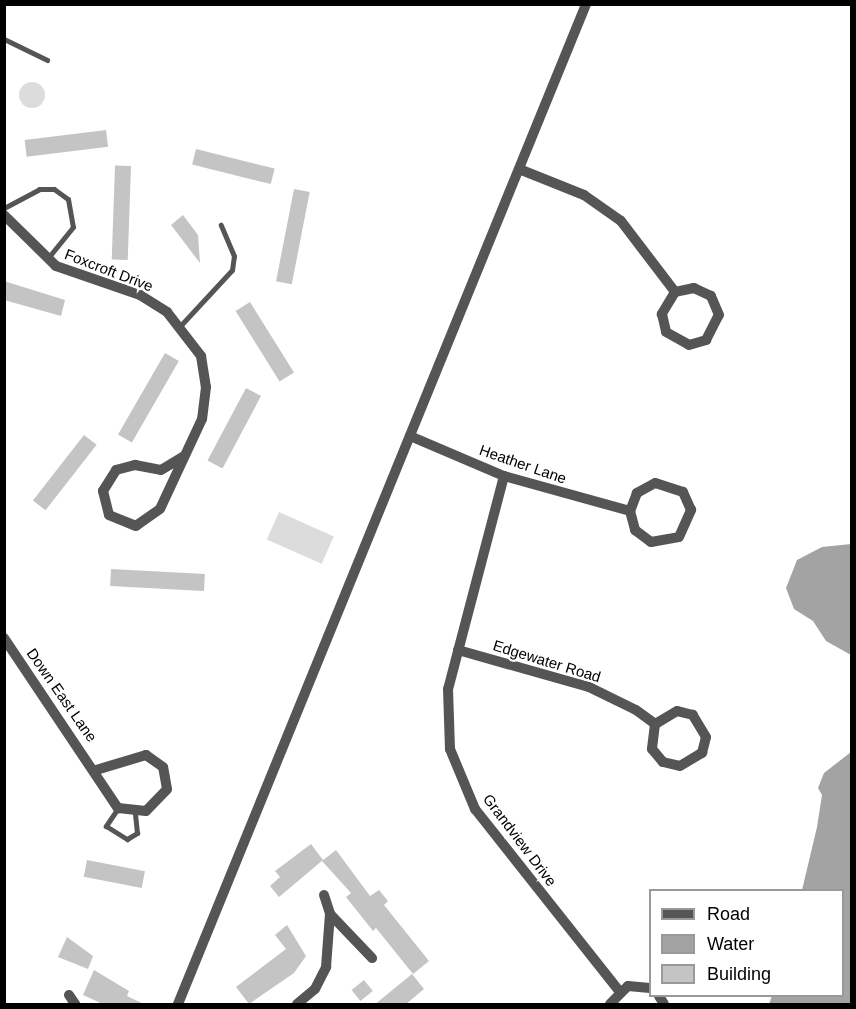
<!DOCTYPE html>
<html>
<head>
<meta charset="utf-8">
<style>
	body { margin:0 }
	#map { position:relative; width:856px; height:1009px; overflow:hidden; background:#fff; font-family:Arial,sans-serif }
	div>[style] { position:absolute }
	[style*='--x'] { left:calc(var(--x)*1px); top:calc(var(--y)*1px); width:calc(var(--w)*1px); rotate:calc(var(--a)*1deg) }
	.green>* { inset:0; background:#dcdcdc; transform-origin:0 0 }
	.round { border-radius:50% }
	.water>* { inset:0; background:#a3a3a3 }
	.building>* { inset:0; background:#c4c4c4; transform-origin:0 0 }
	.lane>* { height:5px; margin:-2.5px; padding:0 2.5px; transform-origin:2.5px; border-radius:2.5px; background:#555 }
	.street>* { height:10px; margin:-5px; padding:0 5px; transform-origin:5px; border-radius:5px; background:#555 }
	span { translate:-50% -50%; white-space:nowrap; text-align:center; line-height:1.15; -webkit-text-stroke:4.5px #fff; paint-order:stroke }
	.street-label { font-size:15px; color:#000 }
	.frame { position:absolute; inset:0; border:6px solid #000; pointer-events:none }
	.legend { position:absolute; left:649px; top:889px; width:195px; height:108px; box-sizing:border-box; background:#fff; border:2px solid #999; margin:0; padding:8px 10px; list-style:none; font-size:18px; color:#000 }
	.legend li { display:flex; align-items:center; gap:12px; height:30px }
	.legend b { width:30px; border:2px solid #999 }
</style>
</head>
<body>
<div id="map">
	<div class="green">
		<div class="round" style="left:19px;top:82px;width:26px;height:26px"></div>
		<div style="left:279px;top:512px;width:60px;height:30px;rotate:24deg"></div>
	</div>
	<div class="water">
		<div style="clip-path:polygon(851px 544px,852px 544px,851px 655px,826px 641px,813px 621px,794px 609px,786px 588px,797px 560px,822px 547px)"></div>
		<div style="clip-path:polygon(851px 752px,851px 1004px,769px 1004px,772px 996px,842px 996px,842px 890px,802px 890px,817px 827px,822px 795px,818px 788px,824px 773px)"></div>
	</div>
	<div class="building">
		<div style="left:106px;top:130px;width:17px;height:82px;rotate:83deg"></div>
		<div style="left:196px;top:149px;width:81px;height:16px;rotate:14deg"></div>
		<div style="left:131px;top:166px;width:94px;height:16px;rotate:92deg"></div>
		<div style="left:294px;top:189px;width:16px;height:94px;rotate:11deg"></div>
		<div style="clip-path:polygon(183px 215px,198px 235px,200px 263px,171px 225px)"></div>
		<div style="clip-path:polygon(4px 281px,65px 300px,61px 316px,4px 300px)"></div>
		<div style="left:250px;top:302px;width:83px;height:17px;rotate:58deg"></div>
		<div style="left:165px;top:353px;width:16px;height:94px;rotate:30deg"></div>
		<div style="left:246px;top:388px;width:17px;height:82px;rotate:28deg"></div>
		<div style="left:84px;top:435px;width:16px;height:83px;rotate:38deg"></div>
		<div style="left:111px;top:569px;width:94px;height:17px;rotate:3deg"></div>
		<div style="clip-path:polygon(311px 844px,323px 860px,279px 897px,270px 886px,280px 877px,275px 871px)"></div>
		<div style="clip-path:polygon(336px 850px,370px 896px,379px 890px,388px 901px,384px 905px,429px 961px,413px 974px,376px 928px,373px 931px,346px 897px,351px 893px,322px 861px)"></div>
		<div style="left:87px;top:860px;width:59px;height:17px;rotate:11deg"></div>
		<div style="clip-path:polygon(287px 925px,306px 956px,294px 973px,249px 1004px,236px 987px,286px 949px,275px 935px)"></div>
		<div style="clip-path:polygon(67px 937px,93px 956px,88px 969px,58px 957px)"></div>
		<div style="clip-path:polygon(94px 970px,129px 991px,127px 996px,146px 1005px,105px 1005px,83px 995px)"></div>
		<div style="clip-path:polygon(412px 974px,424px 989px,405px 1005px,374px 1005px)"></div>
		<div style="left:364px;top:980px;width:14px;height:16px;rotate:51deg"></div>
	</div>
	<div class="lane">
		<div style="--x:4;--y:39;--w:48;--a:26"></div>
		<div style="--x:4;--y:208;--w:40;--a:-28"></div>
		<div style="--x:39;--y:189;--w:15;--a:0"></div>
		<div style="--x:54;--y:189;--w:17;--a:36"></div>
		<div style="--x:68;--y:199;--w:28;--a:80"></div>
		<div style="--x:73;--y:227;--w:40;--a:129"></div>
		<div style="--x:181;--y:325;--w:75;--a:-47.2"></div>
		<div style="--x:232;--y:270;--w:14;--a:-82"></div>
		<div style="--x:234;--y:256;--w:34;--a:-113"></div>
		<div style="--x:118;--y:808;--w:22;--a:124"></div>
		<div style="--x:106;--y:826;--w:25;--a:32"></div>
		<div style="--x:127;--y:839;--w:12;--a:-31"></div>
		<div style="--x:137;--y:833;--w:20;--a:-96"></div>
	</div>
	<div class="street">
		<div style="--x:519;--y:169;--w:70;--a:21.8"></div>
		<div style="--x:584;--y:195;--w:45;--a:35.1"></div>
		<div style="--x:621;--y:221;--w:89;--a:52.7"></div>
		<div style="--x:675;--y:292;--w:26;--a:121"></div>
		<div style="--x:662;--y:314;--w:18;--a:77"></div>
		<div style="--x:666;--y:332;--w:26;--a:29"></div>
		<div style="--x:689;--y:345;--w:18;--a:-16"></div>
		<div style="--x:706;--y:340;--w:28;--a:-63"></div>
		<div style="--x:719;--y:315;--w:21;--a:-113"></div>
		<div style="--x:711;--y:296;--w:19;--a:-155"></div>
		<div style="--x:694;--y:288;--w:19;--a:168"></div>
		<div style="--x:4;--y:215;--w:73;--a:44.4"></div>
		<div style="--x:56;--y:266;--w:89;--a:19"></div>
		<div style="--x:140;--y:295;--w:32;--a:32"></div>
		<div style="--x:167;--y:312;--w:56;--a:52.3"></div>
		<div style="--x:201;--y:356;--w:31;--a:81"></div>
		<div style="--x:206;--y:387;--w:32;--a:97"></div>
		<div style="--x:202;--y:419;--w:99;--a:115"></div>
		<div style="--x:160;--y:509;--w:29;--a:145"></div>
		<div style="--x:136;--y:526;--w:29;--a:-158"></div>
		<div style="--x:109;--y:515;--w:25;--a:-104"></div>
		<div style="--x:103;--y:491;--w:25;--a:-58"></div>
		<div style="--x:116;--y:470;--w:20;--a:-15"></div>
		<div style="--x:135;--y:465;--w:26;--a:11"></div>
		<div style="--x:161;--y:470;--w:27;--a:-31"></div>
		<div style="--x:410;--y:436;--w:102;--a:23.1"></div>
		<div style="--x:504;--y:476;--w:131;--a:15.5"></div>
		<div style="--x:630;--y:511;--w:20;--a:75"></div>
		<div style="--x:635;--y:530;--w:20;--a:37"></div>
		<div style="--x:651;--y:542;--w:28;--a:-10"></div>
		<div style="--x:679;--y:537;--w:30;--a:-66"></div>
		<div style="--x:691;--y:510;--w:20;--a:-114"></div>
		<div style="--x:683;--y:492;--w:29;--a:-162"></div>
		<div style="--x:655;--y:483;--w:21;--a:151"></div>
		<div style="--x:637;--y:493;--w:19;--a:111"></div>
		<div style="--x:504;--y:476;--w:220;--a:104.7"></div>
		<div style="--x:448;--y:689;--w:60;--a:88.1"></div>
		<div style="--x:450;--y:749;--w:65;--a:67.4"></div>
		<div style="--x:475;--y:809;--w:232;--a:51.6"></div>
		<div style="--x:4;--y:638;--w:205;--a:56.2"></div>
		<div style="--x:118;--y:808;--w:28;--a:6"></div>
		<div style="--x:146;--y:811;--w:30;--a:-46"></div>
		<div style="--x:167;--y:789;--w:22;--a:-100"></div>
		<div style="--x:163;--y:767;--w:21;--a:-145"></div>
		<div style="--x:146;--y:755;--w:52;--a:163.3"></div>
		<div style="--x:458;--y:650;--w:136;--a:15.8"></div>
		<div style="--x:589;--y:687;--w:52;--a:26.1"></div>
		<div style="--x:636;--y:710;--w:24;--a:36"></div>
		<div style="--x:655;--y:724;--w:25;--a:97"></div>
		<div style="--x:652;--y:749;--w:17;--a:50"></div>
		<div style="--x:663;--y:762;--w:17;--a:13"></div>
		<div style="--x:680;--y:766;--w:26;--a:-31"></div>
		<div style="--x:702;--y:753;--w:16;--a:-76"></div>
		<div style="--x:706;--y:737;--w:26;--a:-121"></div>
		<div style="--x:693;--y:715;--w:16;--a:-166"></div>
		<div style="--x:677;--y:711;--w:26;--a:149"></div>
		<div style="--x:324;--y:895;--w:20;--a:72"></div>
		<div style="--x:330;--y:914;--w:61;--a:46.3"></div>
		<div style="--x:69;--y:995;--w:11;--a:56"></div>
		<div style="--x:659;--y:996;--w:9;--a:58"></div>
		<div style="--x:178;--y:1004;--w:1080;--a:-67.8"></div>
		<div style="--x:297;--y:1004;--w:23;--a:-40"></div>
		<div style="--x:315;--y:989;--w:25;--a:-63"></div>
		<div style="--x:326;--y:967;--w:53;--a:-85.7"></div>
		<div style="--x:610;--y:1004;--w:25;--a:-45"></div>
		<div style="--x:628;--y:986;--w:22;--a:5"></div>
	</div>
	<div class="street-label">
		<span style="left:109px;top:270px;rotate:21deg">Foxcroft Drive</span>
		<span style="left:523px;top:464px;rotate:19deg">Heather Lane</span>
		<span style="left:547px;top:661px;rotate:17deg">Edgewater Road</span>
		<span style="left:62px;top:695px;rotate:55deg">Down East Lane</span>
		<span style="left:520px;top:840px;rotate:53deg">Grandview Drive</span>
	</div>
	<div class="frame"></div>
	<ul class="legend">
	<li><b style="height:8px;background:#555"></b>Road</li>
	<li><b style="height:16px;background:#a3a3a3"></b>Water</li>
	<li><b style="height:16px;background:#c4c4c4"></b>Building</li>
	</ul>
</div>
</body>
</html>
